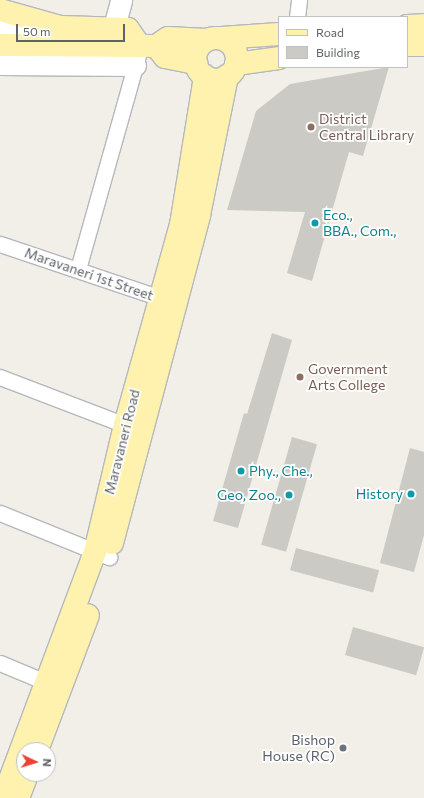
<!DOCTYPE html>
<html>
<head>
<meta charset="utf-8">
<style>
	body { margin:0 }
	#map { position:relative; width:424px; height:798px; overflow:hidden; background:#f1efe8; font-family:Commissioner,sans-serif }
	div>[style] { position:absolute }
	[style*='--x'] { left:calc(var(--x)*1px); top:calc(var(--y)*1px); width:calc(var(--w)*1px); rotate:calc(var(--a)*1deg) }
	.building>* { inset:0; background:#cccac5; transform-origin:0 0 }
	.roads { filter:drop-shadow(1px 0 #b5b8bc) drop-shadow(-1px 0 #b5b8bc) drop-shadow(0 1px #b5b8bc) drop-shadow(0 -1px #b5b8bc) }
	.street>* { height:15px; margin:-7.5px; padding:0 7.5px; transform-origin:7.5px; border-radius:7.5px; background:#fff }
	.secondary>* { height:21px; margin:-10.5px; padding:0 10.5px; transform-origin:10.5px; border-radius:10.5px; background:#fff }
	.primary>* { height:22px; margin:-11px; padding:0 11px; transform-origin:11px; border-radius:11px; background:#fff2af }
	.primary>.ring { margin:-11px; padding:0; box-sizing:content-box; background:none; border:22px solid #fff2af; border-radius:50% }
	.dots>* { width:11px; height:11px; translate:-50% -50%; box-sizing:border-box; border:2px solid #fff; border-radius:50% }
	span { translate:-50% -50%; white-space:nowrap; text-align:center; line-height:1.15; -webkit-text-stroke:3.5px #fff; paint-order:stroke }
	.education-label { font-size:14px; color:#785e54 }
	.left { translate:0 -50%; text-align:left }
	.culture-label { font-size:14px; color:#0d838f }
	.right { translate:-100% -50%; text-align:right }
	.street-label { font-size:14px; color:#5f6368 }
	.worship-label { font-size:14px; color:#5b616d }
	.legend { position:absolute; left:278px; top:16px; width:130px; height:52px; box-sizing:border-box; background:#fff; border:1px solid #bfc1c3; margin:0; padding:5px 7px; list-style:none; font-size:12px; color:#5f6368 }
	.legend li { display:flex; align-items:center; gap:8px; height:20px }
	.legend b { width:20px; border:1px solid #bfc1c3 }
	.north { position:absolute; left:16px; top:742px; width:40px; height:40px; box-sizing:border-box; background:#fff; border:1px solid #bfc1c3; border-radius:50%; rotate:94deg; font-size:11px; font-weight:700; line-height:16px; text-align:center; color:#5f6368 }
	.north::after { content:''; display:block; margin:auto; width:14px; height:18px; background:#ea4335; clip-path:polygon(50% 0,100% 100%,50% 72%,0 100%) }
	.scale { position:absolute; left:16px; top:24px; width:109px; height:18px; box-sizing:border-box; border:2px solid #5f6368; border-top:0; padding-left:5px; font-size:12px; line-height:14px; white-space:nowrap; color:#5f6368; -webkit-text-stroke:3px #fff; paint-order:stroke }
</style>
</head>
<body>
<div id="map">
	<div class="building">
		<div style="clip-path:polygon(389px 67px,363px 156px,349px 152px,312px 281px,287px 273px,305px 212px,227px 210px,256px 111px,290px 84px)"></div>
		<div style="clip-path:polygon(272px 333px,292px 340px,238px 528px,213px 521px,244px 413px,247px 414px)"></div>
		<div style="left:292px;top:437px;width:26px;height:112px;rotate:16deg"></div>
		<div style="clip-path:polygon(410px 448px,424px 452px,424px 535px,414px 572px,380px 563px)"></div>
		<div style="left:296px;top:548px;width:86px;height:23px;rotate:15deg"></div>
		<div style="left:353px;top:627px;width:74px;height:29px;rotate:16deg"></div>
	</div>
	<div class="roads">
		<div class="street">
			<div style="--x:297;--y:17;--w:17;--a:-83"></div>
			<div style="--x:0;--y:244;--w:178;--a:18.6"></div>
			<div style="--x:78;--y:269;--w:221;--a:-74.3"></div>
			<div style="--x:0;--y:377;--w:142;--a:21"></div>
			<div style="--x:0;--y:513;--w:118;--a:22"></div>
			<div style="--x:0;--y:663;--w:60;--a:22.7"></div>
		</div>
		<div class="secondary">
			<div style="--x:0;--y:27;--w:49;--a:0"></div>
			<div style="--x:114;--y:27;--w:28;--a:-75"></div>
			<div style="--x:0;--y:64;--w:135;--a:0.4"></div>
		</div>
		<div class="primary">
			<div style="--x:0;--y:10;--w:62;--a:15.8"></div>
			<div style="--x:60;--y:27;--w:68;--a:1.7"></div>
			<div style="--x:128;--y:29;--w:21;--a:55"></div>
			<div style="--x:407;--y:26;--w:17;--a:-3"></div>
			<div style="--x:221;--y:38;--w:58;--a:-3.9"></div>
			<div class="ring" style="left:195px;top:38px;width:20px;height:20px"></div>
			<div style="--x:0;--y:45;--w:156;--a:0.4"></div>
			<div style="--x:156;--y:46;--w:14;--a:-34"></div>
			<div style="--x:168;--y:38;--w:39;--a:3"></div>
			<div style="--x:407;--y:45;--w:17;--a:0"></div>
			<div style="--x:156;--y:46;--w:14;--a:51"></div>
			<div style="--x:165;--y:57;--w:32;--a:11"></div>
			<div style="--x:236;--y:64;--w:43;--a:-7.9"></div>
			<div style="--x:112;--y:543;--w:339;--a:-75.1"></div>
			<div style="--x:199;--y:215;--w:142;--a:-78.6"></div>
			<div style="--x:37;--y:750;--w:144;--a:-69.3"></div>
			<div style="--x:3;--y:798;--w:263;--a:-69.5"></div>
			<div style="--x:95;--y:552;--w:130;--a:-76.7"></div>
			<div style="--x:125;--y:425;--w:208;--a:-74.4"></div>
			<div style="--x:181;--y:225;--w:151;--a:-80.8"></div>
			<div style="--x:18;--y:798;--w:26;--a:-69"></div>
		</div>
	</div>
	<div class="dots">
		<div style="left:311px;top:127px;background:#8d6e63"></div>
		<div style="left:315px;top:223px;background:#0f9aa8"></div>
		<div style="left:300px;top:377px;background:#8d6e63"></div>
		<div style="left:241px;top:471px;background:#0f9aa8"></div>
		<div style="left:411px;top:494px;background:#0f9aa8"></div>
		<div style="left:289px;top:495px;background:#0f9aa8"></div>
		<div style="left:343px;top:748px;background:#6b7280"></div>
	</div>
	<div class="education-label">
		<span class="left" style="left:319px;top:127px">District<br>Central Library</span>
		<span class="left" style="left:308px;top:377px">Government<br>Arts College</span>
	</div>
	<div class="culture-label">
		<span class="left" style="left:323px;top:223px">Eco.,<br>BBA., Com.,</span>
		<span class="left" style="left:249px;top:471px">Phy., Che.,</span>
		<span class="right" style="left:403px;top:494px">History</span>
		<span class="right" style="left:281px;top:495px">Geo, Zoo.,</span>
	</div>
	<div class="street-label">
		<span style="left:89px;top:274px;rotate:19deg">Maravaneri 1st Street</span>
		<span style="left:122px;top:442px;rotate:-76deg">Maravaneri Road</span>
	</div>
	<div class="worship-label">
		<span class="right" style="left:335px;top:748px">Bishop<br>House (RC)</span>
	</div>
	<ul class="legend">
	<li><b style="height:5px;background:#fff2af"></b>Road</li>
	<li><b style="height:11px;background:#cccac5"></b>Building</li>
	</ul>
	<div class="north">N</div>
	<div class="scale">50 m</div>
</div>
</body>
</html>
